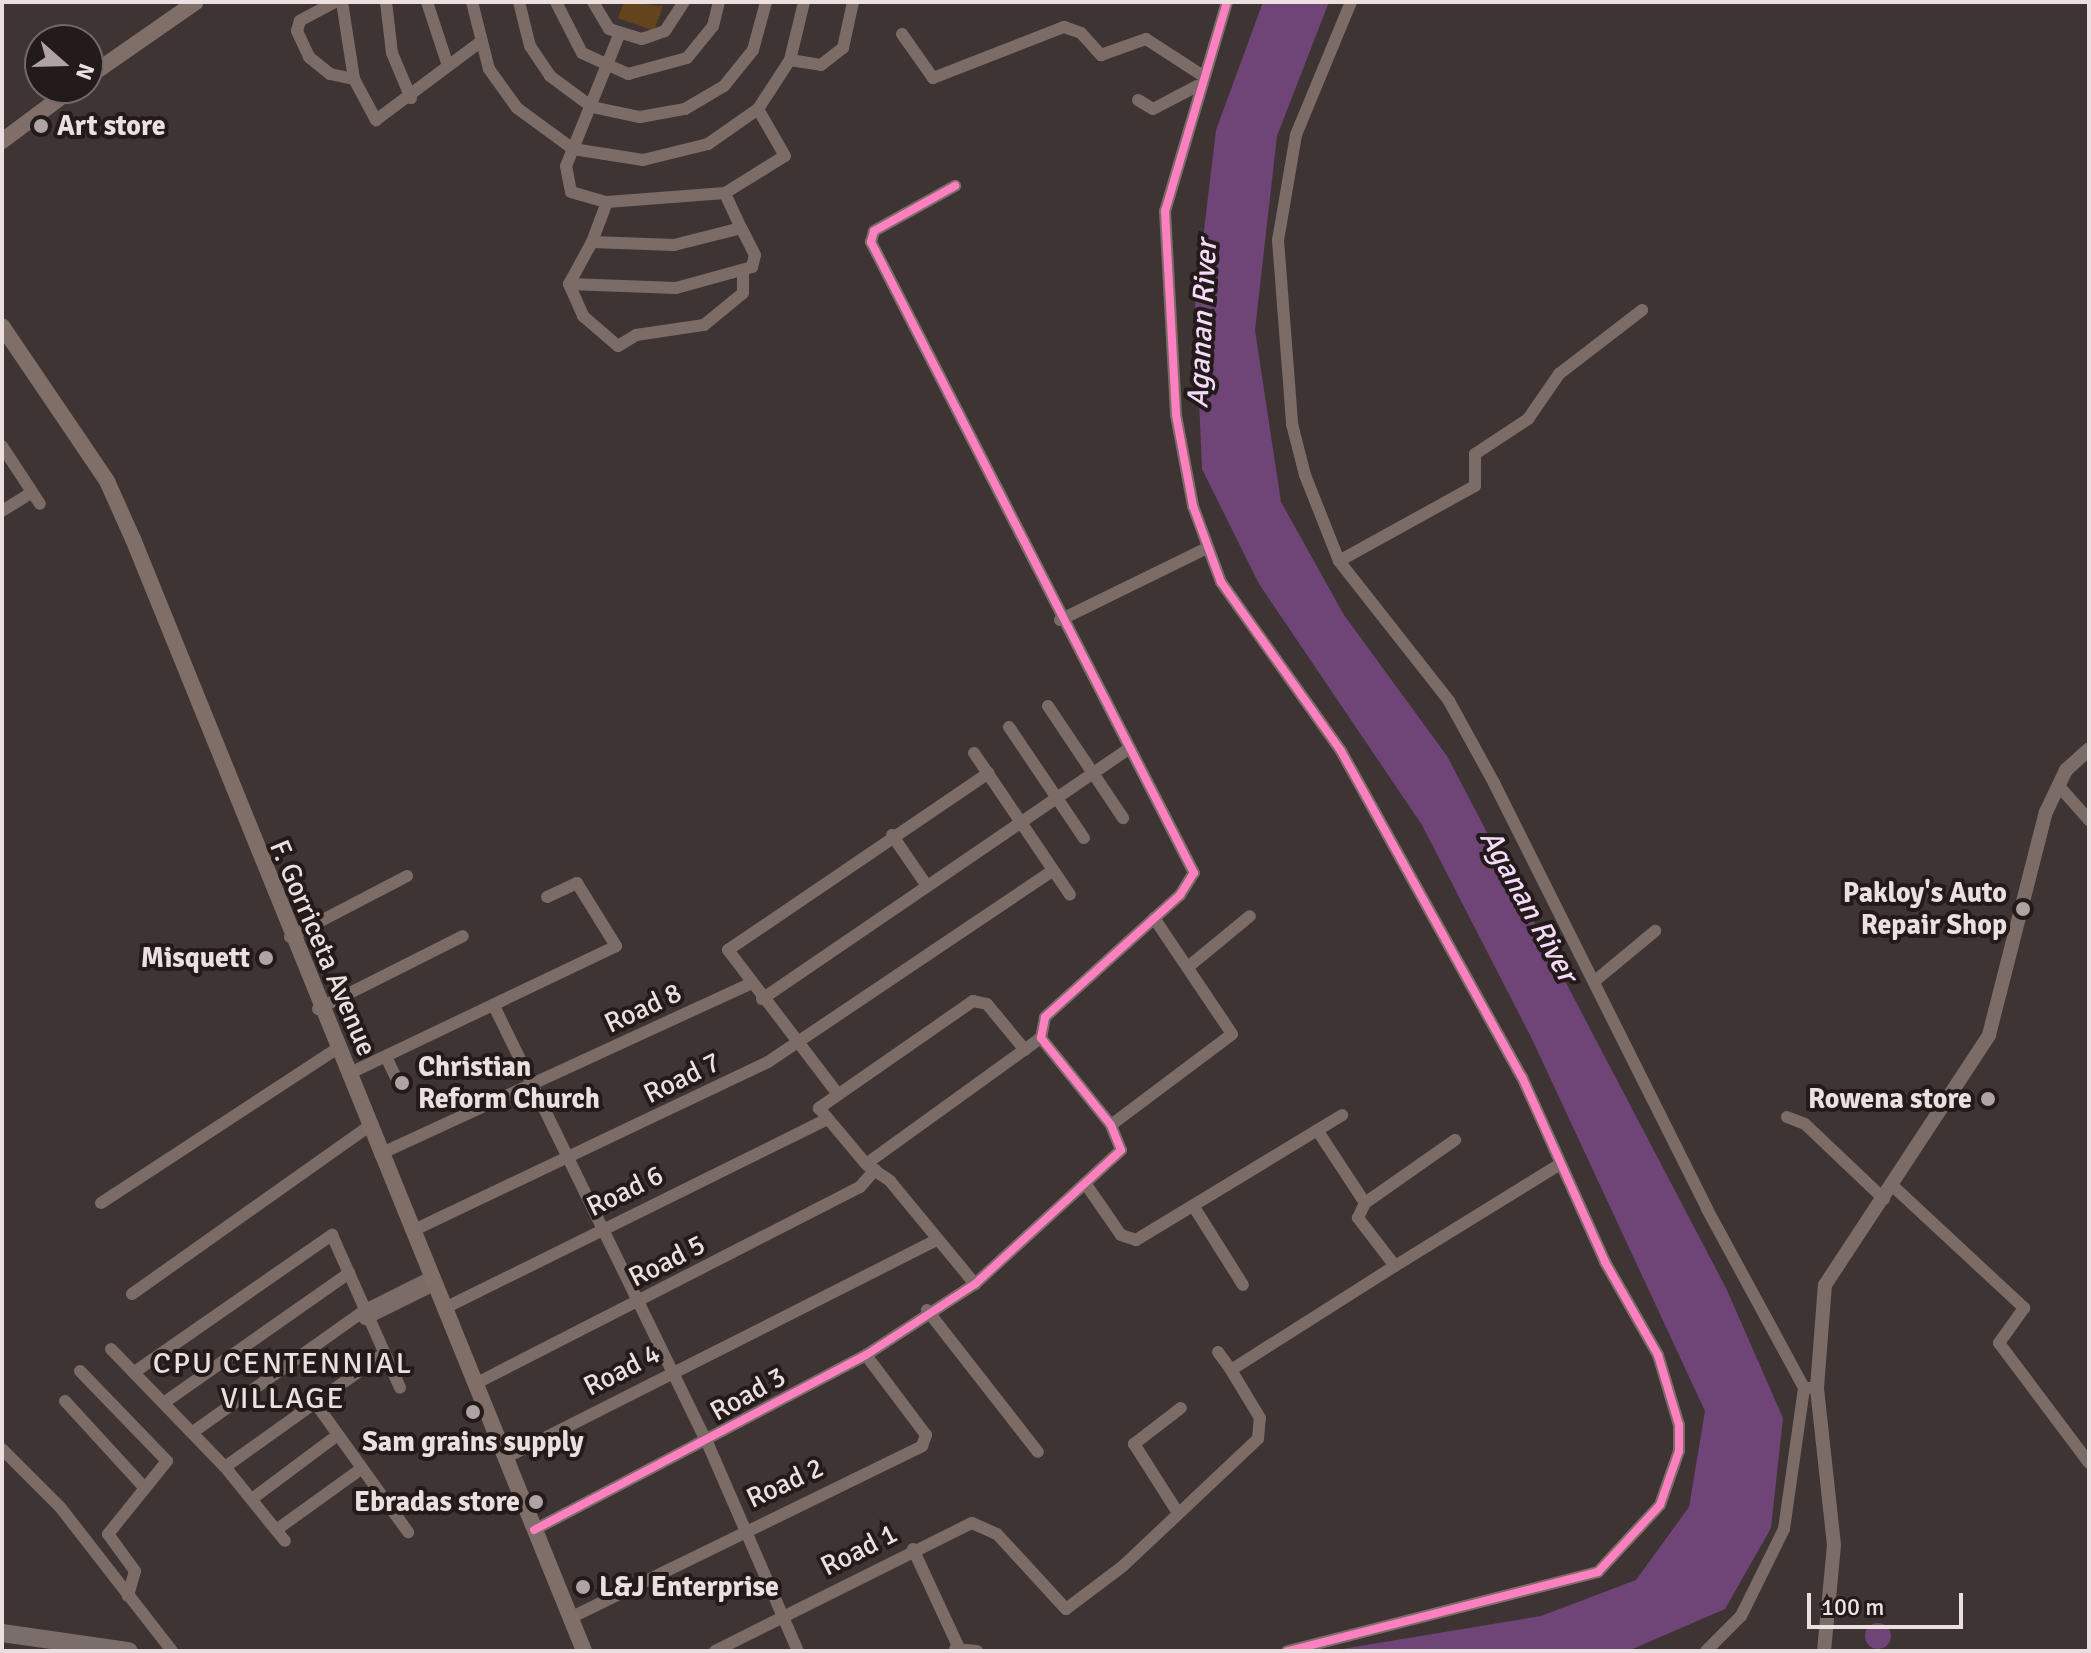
<!DOCTYPE html>
<html>
<head>
<meta charset="utf-8">
<style>
	body { margin:0 }
	#map { position:relative; width:2091px; height:1653px; overflow:hidden; background:#3f3434; font-family:Signika,sans-serif }
	div>[style] { position:absolute }
	[style*='--x'] { left:calc(var(--x)*1px); top:calc(var(--y)*1px); width:calc(var(--w)*1px); rotate:calc(var(--a)*1deg) }
	.green>* { inset:0; background:#64441c }
	.water>* { inset:0; background:#6f4476 }
	.round { border-radius:50% }
	.minor>* { height:12px; margin:-6px; padding:0 6px; transform-origin:6px; border-radius:6px; background:#7c6c67 }
	.tertiary>* { height:14px; margin:-7px; padding:0 7px; transform-origin:7px; border-radius:7px; background:#7c6c67 }
	.secondary>* { height:16px; margin:-8px; padding:0 8px; transform-origin:8px; border-radius:8px; background:#806f69 }
	.primary>* { height:18px; margin:-9px; padding:0 9px; transform-origin:9px; border-radius:9px; background:#7b6e6a }
	.cycleway>* { height:8px; margin:-4px; padding:0 4px; transform-origin:4px; border-radius:4px; background:#ff80c0 }
	.dots>* { width:22px; height:22px; translate:-50% -50%; box-sizing:border-box; border:4px solid #231a1a; border-radius:50% }
	span { translate:-50% -50%; white-space:nowrap; text-align:center; line-height:1.15; -webkit-text-stroke:8px #231a1a; paint-order:stroke }
	.poi-label { font-size:28px; color:#ecdfdf; font-weight:700 }
	.left { translate:0 -50%; text-align:left }
	.right { translate:-100% -50%; text-align:right }
	.street-label { font-size:28px; color:#ecdfdf }
	.water-label { font-size:30px; color:#f5dafa; font-style:italic }
	.neighbourhood-label { font-size:30px; color:#ecdfdf; letter-spacing:2px }
	.frame { position:absolute; inset:0; border:4px solid #ecdfdf; pointer-events:none }
	.north { position:absolute; left:24px; top:24px; width:80px; height:80px; box-sizing:border-box; background:#231a1a; border:2px solid #736969; border-radius:50%; rotate:110deg; font-size:22px; font-weight:700; line-height:32px; text-align:center; color:#ecdfdf }
	.north::after { content:''; display:block; margin:auto; width:28px; height:36px; background:#afa3a3; clip-path:polygon(50% 0,100% 100%,50% 72%,0 100%) }
	.scale { position:absolute; left:1807px; top:1593px; width:156px; height:36px; box-sizing:border-box; border:4px solid #ecdfdf; border-top:0; padding-left:10px; font-size:24px; line-height:28px; white-space:nowrap; color:#ecdfdf; -webkit-text-stroke:6px #231a1a; paint-order:stroke }
</style>
</head>
<body>
<div id="map">
	<div class="green">
		<div style="clip-path:polygon(624px 2px,663px 6px,654px 31px,618px 18px)"></div>
	</div>
	<div class="water">
		<div style="clip-path:polygon(1263px 2px,1329px 2px,1277px 136px,1255px 330px,1281px 502px,1344px 615px,1447px 756px,1726px 1288px,1783px 1418px,1771px 1528px,1725px 1609px,1628px 1651px,1330px 1651px,1541px 1616px,1636px 1580px,1689px 1507px,1705px 1411px,1532px 1039px,1422px 825px,1259px 584px,1202px 469px,1195px 305px,1216px 130px)"></div>
		<div class="round" style="left:1865px;top:1623px;width:26px;height:26px"></div>
	</div>
	<div class="minor">
		<div style="--x:335;--y:2;--w:40;--a:152"></div>
		<div style="--x:300;--y:21;--w:10;--a:107"></div>
		<div style="--x:297;--y:31;--w:29;--a:65"></div>
		<div style="--x:309;--y:57;--w:27;--a:39"></div>
		<div style="--x:330;--y:74;--w:25;--a:12"></div>
		<div style="--x:342;--y:2;--w:78;--a:81.1"></div>
		<div style="--x:354;--y:79;--w:47;--a:61.8"></div>
		<div style="--x:376;--y:120;--w:129;--a:-36.8"></div>
		<div style="--x:386;--y:2;--w:51;--a:83.3"></div>
		<div style="--x:392;--y:53;--w:49;--a:67.1"></div>
		<div style="--x:427;--y:2;--w:67;--a:71.8"></div>
		<div style="--x:472;--y:2;--w:69;--a:75.8"></div>
		<div style="--x:489;--y:69;--w:48;--a:54.3"></div>
		<div style="--x:517;--y:108;--w:69;--a:36.2"></div>
		<div style="--x:573;--y:149;--w:71;--a:8.9"></div>
		<div style="--x:643;--y:160;--w:67;--a:-13.8"></div>
		<div style="--x:708;--y:144;--w:61;--a:-35"></div>
		<div style="--x:758;--y:109;--w:59;--a:-56.9"></div>
		<div style="--x:790;--y:60;--w:60;--a:-76.4"></div>
		<div style="--x:519;--y:2;--w:45;--a:76"></div>
		<div style="--x:530;--y:46;--w:36;--a:56"></div>
		<div style="--x:550;--y:76;--w:52;--a:36.4"></div>
		<div style="--x:592;--y:107;--w:49;--a:11.8"></div>
		<div style="--x:640;--y:117;--w:46;--a:-10.1"></div>
		<div style="--x:685;--y:109;--w:45;--a:-30.5"></div>
		<div style="--x:724;--y:86;--w:46;--a:-51.1"></div>
		<div style="--x:753;--y:50;--w:50;--a:-74.8"></div>
		<div style="--x:556;--y:2;--w:57;--a:63"></div>
		<div style="--x:582;--y:53;--w:51;--a:24.5"></div>
		<div style="--x:628;--y:74;--w:61;--a:-15.2"></div>
		<div style="--x:687;--y:58;--w:41;--a:-50.9"></div>
		<div style="--x:713;--y:26;--w:25;--a:-76"></div>
		<div style="--x:593;--y:2;--w:31;--a:59"></div>
		<div style="--x:609;--y:29;--w:34;--a:17"></div>
		<div style="--x:642;--y:39;--w:24;--a:-19"></div>
		<div style="--x:665;--y:31;--w:35;--a:-57"></div>
		<div style="--x:1227;--y:2;--w:218;--a:106.5"></div>
		<div style="--x:1165;--y:211;--w:204;--a:86.9"></div>
		<div style="--x:1176;--y:415;--w:93;--a:79.4"></div>
		<div style="--x:1193;--y:506;--w:81;--a:69.8"></div>
		<div style="--x:1221;--y:582;--w:207;--a:54.6"></div>
		<div style="--x:1341;--y:751;--w:373;--a:61"></div>
		<div style="--x:1522;--y:1077;--w:203;--a:65.8"></div>
		<div style="--x:1605;--y:1262;--w:107;--a:60.3"></div>
		<div style="--x:1658;--y:1355;--w:73;--a:73.3"></div>
		<div style="--x:1679;--y:1425;--w:26;--a:90"></div>
		<div style="--x:1679;--y:1451;--w:57;--a:109.4"></div>
		<div style="--x:1660;--y:1505;--w:91;--a:132.8"></div>
		<div style="--x:1598;--y:1572;--w:321;--a:165.7"></div>
		<div style="--x:1351;--y:2;--w:144;--a:112.5"></div>
		<div style="--x:1296;--y:135;--w:107;--a:99.7"></div>
		<div style="--x:1278;--y:240;--w:185;--a:85.6"></div>
		<div style="--x:1292;--y:424;--w:53;--a:75.7"></div>
		<div style="--x:1305;--y:475;--w:92;--a:68.4"></div>
		<div style="--x:1339;--y:561;--w:178;--a:51.8"></div>
		<div style="--x:1449;--y:701;--w:94;--a:61.2"></div>
		<div style="--x:1494;--y:783;--w:476;--a:63.4"></div>
		<div style="--x:1707;--y:1209;--w:204;--a:61.5"></div>
		<div style="--x:1804;--y:1388;--w:13;--a:0"></div>
		<div style="--x:902;--y:34;--w:54;--a:54.8"></div>
		<div style="--x:933;--y:78;--w:141;--a:-21.3"></div>
		<div style="--x:1064;--y:27;--w:18;--a:19"></div>
		<div style="--x:1081;--y:33;--w:30;--a:48"></div>
		<div style="--x:1101;--y:55;--w:48;--a:-19.6"></div>
		<div style="--x:1146;--y:39;--w:64;--a:32.9"></div>
		<div style="--x:619;--y:35;--w:141;--a:112"></div>
		<div style="--x:566;--y:166;--w:26;--a:79"></div>
		<div style="--x:571;--y:192;--w:37;--a:16"></div>
		<div style="--x:607;--y:202;--w:118;--a:-4.4"></div>
		<div style="--x:725;--y:193;--w:70;--a:-31.7"></div>
		<div style="--x:785;--y:156;--w:54;--a:-119.9"></div>
		<div style="--x:790;--y:60;--w:31;--a:9"></div>
		<div style="--x:821;--y:65;--w:28;--a:-38"></div>
		<div style="--x:843;--y:48;--w:47;--a:-77.7"></div>
		<div style="--x:1138;--y:100;--w:17;--a:31"></div>
		<div style="--x:1153;--y:109;--w:50;--a:-27.6"></div>
		<div style="--x:607;--y:202;--w:43;--a:110.6"></div>
		<div style="--x:592;--y:242;--w:82;--a:2.1"></div>
		<div style="--x:674;--y:245;--w:69;--a:-14.2"></div>
		<div style="--x:741;--y:228;--w:38;--a:-115"></div>
		<div style="--x:592;--y:242;--w:48;--a:118.7"></div>
		<div style="--x:569;--y:284;--w:107;--a:2.1"></div>
		<div style="--x:676;--y:288;--w:79;--a:-15.4"></div>
		<div style="--x:752;--y:267;--w:12;--a:-76"></div>
		<div style="--x:755;--y:255;--w:30;--a:-117"></div>
		<div style="--x:569;--y:284;--w:35;--a:66"></div>
		<div style="--x:583;--y:316;--w:46;--a:40.6"></div>
		<div style="--x:618;--y:346;--w:21;--a:-31"></div>
		<div style="--x:636;--y:335;--w:69;--a:-8.4"></div>
		<div style="--x:704;--y:325;--w:50;--a:-39.4"></div>
		<div style="--x:743;--y:293;--w:21;--a:-90"></div>
		<div style="--x:2;--y:446;--w:69;--a:56.8"></div>
		<div style="--x:2;--y:511;--w:34;--a:-32"></div>
		<div style="--x:1339;--y:561;--w:155;--a:-28.9"></div>
		<div style="--x:1475;--y:486;--w:32;--a:-90"></div>
		<div style="--x:1475;--y:454;--w:64;--a:-33.4"></div>
		<div style="--x:1528;--y:419;--w:55;--a:-55.4"></div>
		<div style="--x:1559;--y:374;--w:105;--a:-37.6"></div>
		<div style="--x:1060;--y:620;--w:164;--a:-26.1"></div>
		<div style="--x:1048;--y:706;--w:135;--a:56.2"></div>
		<div style="--x:1009;--y:727;--w:134;--a:56"></div>
		<div style="--x:974;--y:753;--w:171;--a:55.9"></div>
		<div style="--x:2058;--y:785;--w:47;--a:48.5"></div>
		<div style="--x:892;--y:835;--w:62;--a:55.5"></div>
		<div style="--x:290;--y:937;--w:132;--a:-27.5"></div>
		<div style="--x:1188;--y:967;--w:80;--a:-39.4"></div>
		<div style="--x:1596;--y:980;--w:77;--a:-39.7"></div>
		<div style="--x:762;--y:999;--w:440;--a:-34.3"></div>
		<div style="--x:495;--y:1008;--w:483;--a:64"></div>
		<div style="--x:707;--y:1442;--w:228;--a:66.5"></div>
		<div style="--x:318;--y:1009;--w:162;--a:-26.7"></div>
		<div style="--x:1025;--y:1050;--w:60;--a:-129.6"></div>
		<div style="--x:987;--y:1004;--w:14;--a:-168"></div>
		<div style="--x:973;--y:1001;--w:188;--a:145.2"></div>
		<div style="--x:819;--y:1108;--w:73;--a:50"></div>
		<div style="--x:866;--y:1164;--w:216;--a:-35.8"></div>
		<div style="--x:386;--y:1057;--w:34;--a:64"></div>
		<div style="--x:348;--y:1074;--w:297;--a:-25.5"></div>
		<div style="--x:616;--y:946;--w:74;--a:-121.8"></div>
		<div style="--x:577;--y:883;--w:33;--a:155"></div>
		<div style="--x:837;--y:1093;--w:180;--a:-127.3"></div>
		<div style="--x:728;--y:950;--w:315;--a:-34.2"></div>
		<div style="--x:1787;--y:1117;--w:19;--a:21"></div>
		<div style="--x:1805;--y:1124;--w:109;--a:43.5"></div>
		<div style="--x:1111;--y:1125;--w:151;--a:-36.9"></div>
		<div style="--x:1232;--y:1034;--w:140;--a:-123.9"></div>
		<div style="--x:380;--y:1154;--w:407;--a:-24.7"></div>
		<div style="--x:868;--y:1166;--w:27;--a:34"></div>
		<div style="--x:890;--y:1181;--w:134;--a:50.5"></div>
		<div style="--x:1085;--y:1183;--w:63;--a:55.3"></div>
		<div style="--x:1121;--y:1235;--w:16;--a:18"></div>
		<div style="--x:1136;--y:1240;--w:241;--a:-31.2"></div>
		<div style="--x:1894;--y:1187;--w:178;--a:42.9"></div>
		<div style="--x:2024;--y:1308;--w:43;--a:125.5"></div>
		<div style="--x:1999;--y:1343;--w:150;--a:53.1"></div>
		<div style="--x:101;--y:1203;--w:280;--a:-33.2"></div>
		<div style="--x:1365;--y:1203;--w:110;--a:-35"></div>
		<div style="--x:1194;--y:1207;--w:92;--a:57.9"></div>
		<div style="--x:412;--y:1231;--w:394;--a:-25.4"></div>
		<div style="--x:768;--y:1062;--w:342;--a:-33.9"></div>
		<div style="--x:1395;--y:1266;--w:194;--a:-31.7"></div>
		<div style="--x:132;--y:1294;--w:291;--a:-35.3"></div>
		<div style="--x:445;--y:1308;--w:426;--a:-26.3"></div>
		<div style="--x:927;--y:1310;--w:180;--a:52"></div>
		<div style="--x:365;--y:1319;--w:77;--a:-26.2"></div>
		<div style="--x:111;--y:1349;--w:164;--a:46"></div>
		<div style="--x:225;--y:1467;--w:95;--a:51"></div>
		<div style="--x:1218;--y:1352;--w:22;--a:54"></div>
		<div style="--x:80;--y:1371;--w:125;--a:46"></div>
		<div style="--x:167;--y:1461;--w:94;--a:128.9"></div>
		<div style="--x:108;--y:1534;--w:46;--a:53.9"></div>
		<div style="--x:135;--y:1571;--w:26;--a:106"></div>
		<div style="--x:136;--y:1371;--w:239;--a:-34.8"></div>
		<div style="--x:332;--y:1235;--w:167;--a:66"></div>
		<div style="--x:475;--y:1384;--w:432;--a:-27.1"></div>
		<div style="--x:860;--y:1187;--w:23;--a:-49"></div>
		<div style="--x:65;--y:1401;--w:115;--a:47.5"></div>
		<div style="--x:165;--y:1402;--w:225;--a:-35"></div>
		<div style="--x:316;--y:1404;--w:158;--a:54.3"></div>
		<div style="--x:193;--y:1432;--w:213;--a:-35.3"></div>
		<div style="--x:367;--y:1309;--w:72;--a:-26.6"></div>
		<div style="--x:2;--y:1449;--w:82;--a:45"></div>
		<div style="--x:60;--y:1507;--w:182;--a:52.1"></div>
		<div style="--x:505;--y:1458;--w:482;--a:-26.8"></div>
		<div style="--x:225;--y:1467;--w:196;--a:-35.5"></div>
		<div style="--x:252;--y:1499;--w:104;--a:-36.8"></div>
		<div style="--x:1178;--y:1513;--w:82;--a:-122.5"></div>
		<div style="--x:1134;--y:1444;--w:59;--a:-37.5"></div>
		<div style="--x:276;--y:1530;--w:101;--a:-35.7"></div>
		<div style="--x:534;--y:1530;--w:375;--a:-27.8"></div>
		<div style="--x:866;--y:1355;--w:130;--a:-33.1"></div>
		<div style="--x:975;--y:1284;--w:198;--a:-42.5"></div>
		<div style="--x:1121;--y:1150;--w:27;--a:-112"></div>
		<div style="--x:1111;--y:1125;--w:112;--a:-128.8"></div>
		<div style="--x:1041;--y:1038;--w:21;--a:-79"></div>
		<div style="--x:1045;--y:1017;--w:182;--a:-42.1"></div>
		<div style="--x:1180;--y:895;--w:26;--a:-58"></div>
		<div style="--x:1194;--y:873;--w:709;--a:-117.11"></div>
		<div style="--x:871;--y:242;--w:11;--a:-75"></div>
		<div style="--x:874;--y:231;--w:93;--a:-29.1"></div>
		<div style="--x:913;--y:1549;--w:109;--a:65.1"></div>
		<div style="--x:570;--y:1618;--w:392;--a:-26"></div>
		<div style="--x:922;--y:1446;--w:12;--a:-70"></div>
		<div style="--x:926;--y:1435;--w:100;--a:-126.9"></div>
		<div style="--x:955;--y:1649;--w:22;--a:5"></div>
		<div style="--x:715;--y:1651;--w:287;--a:-26.5"></div>
		<div style="--x:972;--y:1523;--w:27;--a:24"></div>
		<div style="--x:997;--y:1534;--w:102;--a:47.4"></div>
		<div style="--x:1066;--y:1609;--w:71;--a:-37"></div>
		<div style="--x:1123;--y:1566;--w:185;--a:-43.3"></div>
		<div style="--x:1258;--y:1439;--w:21;--a:-85"></div>
		<div style="--x:1260;--y:1418;--w:56;--a:-121.1"></div>
		<div style="--x:1231;--y:1370;--w:194;--a:-32.4"></div>
		<div style="--x:1395;--y:1266;--w:61;--a:-127.6"></div>
		<div style="--x:1358;--y:1218;--w:17;--a:-65"></div>
		<div style="--x:1365;--y:1203;--w:87;--a:-123.3"></div>
		<div style="--x:1706;--y:1651;--w:49;--a:-45"></div>
		<div style="--x:1741;--y:1616;--w:97;--a:-63.7"></div>
		<div style="--x:1784;--y:1529;--w:142;--a:-81.9"></div>
	</div>
	<div class="tertiary">
		<div style="--x:1824;--y:1651;--w:106;--a:-84.6"></div>
		<div style="--x:1834;--y:1545;--w:158;--a:-96.2"></div>
		<div style="--x:1817;--y:1388;--w:103;--a:-85.6"></div>
		<div style="--x:1825;--y:1285;--w:299;--a:-56.7"></div>
		<div style="--x:1989;--y:1035;--w:230;--a:-75.7"></div>
		<div style="--x:2046;--y:812;--w:47;--a:-64.5"></div>
		<div style="--x:2066;--y:770;--w:31;--a:-42"></div>
	</div>
	<div class="secondary">
		<div style="--x:88;--y:77;--w:131;--a:-34.8"></div>
		<div style="--x:2;--y:141;--w:89;--a:-36.7"></div>
		<div style="--x:2;--y:326;--w:187;--a:55.9"></div>
		<div style="--x:107;--y:481;--w:64;--a:65.9"></div>
		<div style="--x:133;--y:539;--w:1200;--a:67.92"></div>
	</div>
	<div class="primary">
		<div style="--x:2;--y:1633;--w:128;--a:8.1"></div>
	</div>
	<div class="cycleway">
		<div style="--x:1227;--y:2;--w:218;--a:106.5"></div>
		<div style="--x:1165;--y:211;--w:204;--a:86.9"></div>
		<div style="--x:1176;--y:415;--w:93;--a:79.4"></div>
		<div style="--x:1193;--y:506;--w:81;--a:69.8"></div>
		<div style="--x:1221;--y:582;--w:207;--a:54.6"></div>
		<div style="--x:1341;--y:751;--w:373;--a:61"></div>
		<div style="--x:1522;--y:1077;--w:203;--a:65.8"></div>
		<div style="--x:1605;--y:1262;--w:107;--a:60.3"></div>
		<div style="--x:1658;--y:1355;--w:73;--a:73.3"></div>
		<div style="--x:1679;--y:1425;--w:26;--a:90"></div>
		<div style="--x:1679;--y:1451;--w:57;--a:109.4"></div>
		<div style="--x:1660;--y:1505;--w:91;--a:132.8"></div>
		<div style="--x:1598;--y:1572;--w:321;--a:165.7"></div>
		<div style="--x:534;--y:1530;--w:375;--a:-27.8"></div>
		<div style="--x:866;--y:1355;--w:130;--a:-33.1"></div>
		<div style="--x:975;--y:1284;--w:198;--a:-42.5"></div>
		<div style="--x:1121;--y:1150;--w:27;--a:-112"></div>
		<div style="--x:1111;--y:1125;--w:112;--a:-128.8"></div>
		<div style="--x:1041;--y:1038;--w:21;--a:-79"></div>
		<div style="--x:1045;--y:1017;--w:182;--a:-42.1"></div>
		<div style="--x:1180;--y:895;--w:26;--a:-58"></div>
		<div style="--x:1194;--y:873;--w:709;--a:-117.11"></div>
		<div style="--x:871;--y:242;--w:11;--a:-75"></div>
		<div style="--x:874;--y:231;--w:93;--a:-29.1"></div>
	</div>
	<div class="dots">
		<div style="left:41px;top:126px;background:#afa3a3"></div>
		<div style="left:2023px;top:909px;background:#afa3a3"></div>
		<div style="left:266px;top:958px;background:#afa3a3"></div>
		<div style="left:402px;top:1083px;background:#afa3a3"></div>
		<div style="left:1988px;top:1099px;background:#afa3a3"></div>
		<div style="left:473px;top:1412px;background:#afa3a3"></div>
		<div style="left:536px;top:1502px;background:#afa3a3"></div>
		<div style="left:583px;top:1587px;background:#afa3a3"></div>
	</div>
	<div class="poi-label">
		<span class="left" style="left:57px;top:126px">Art store</span>
		<span class="right" style="left:2007px;top:909px">Pakloy's Auto<br>Repair Shop</span>
		<span class="right" style="left:250px;top:958px">Misquett</span>
		<span class="left" style="left:418px;top:1083px">Christian<br>Reform Church</span>
		<span class="right" style="left:1972px;top:1099px">Rowena store</span>
		<span style="left:473px;top:1442px">Sam grains supply</span>
		<span class="right" style="left:520px;top:1502px">Ebradas store</span>
		<span class="left" style="left:599px;top:1587px">L&amp;J Enterprise</span>
	</div>
	<div class="street-label">
		<span style="left:323px;top:948px;rotate:67deg">F. Gorriceta Avenue</span>
		<span style="left:643px;top:1008px;rotate:-25deg">Road 8</span>
		<span style="left:682px;top:1078px;rotate:-26deg">Road 7</span>
		<span style="left:625px;top:1191px;rotate:-26deg">Road 6</span>
		<span style="left:667px;top:1261px;rotate:-27deg">Road 5</span>
		<span style="left:622px;top:1370px;rotate:-27deg">Road 4</span>
		<span style="left:748px;top:1394px;rotate:-29deg">Road 3</span>
		<span style="left:785px;top:1483px;rotate:-25deg">Road 2</span>
		<span style="left:859px;top:1550px;rotate:-27deg">Road 1</span>
	</div>
	<div class="water-label">
		<span style="left:1203px;top:324px;rotate:-87deg">Aganan River</span>
		<span style="left:1528px;top:906px;rotate:61deg">Aganan River</span>
	</div>
	<div class="neighbourhood-label">
		<span style="left:283px;top:1381px">CPU CENTENNIAL<br>VILLAGE</span>
	</div>
	<div class="frame"></div>
	<div class="north">N</div>
	<div class="scale">100 m</div>
</div>
</body>
</html>
